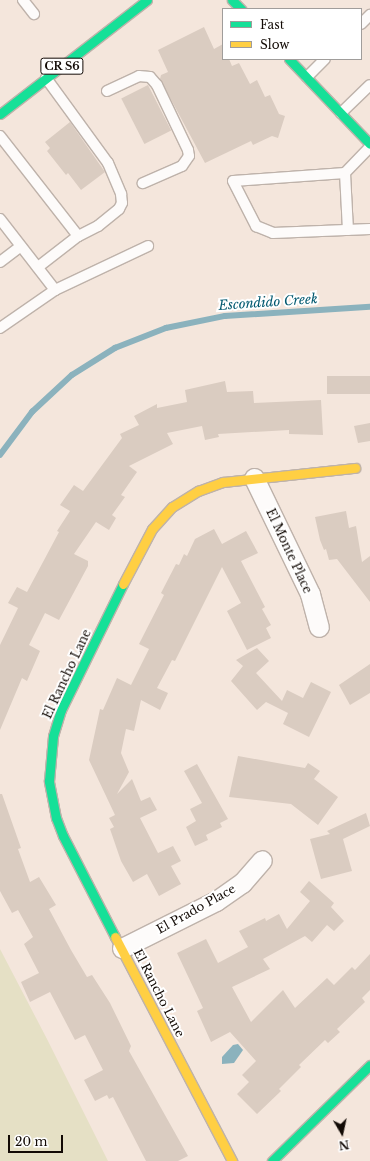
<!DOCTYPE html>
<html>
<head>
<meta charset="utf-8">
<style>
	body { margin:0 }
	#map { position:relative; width:370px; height:1161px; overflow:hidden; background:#f4e6dc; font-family:"Libre Baskerville",serif }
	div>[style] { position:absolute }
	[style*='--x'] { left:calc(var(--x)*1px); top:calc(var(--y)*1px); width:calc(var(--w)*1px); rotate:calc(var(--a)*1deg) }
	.green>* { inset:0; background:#e5e0c5 }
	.water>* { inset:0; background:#8bb2bd }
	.stream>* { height:5.5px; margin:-2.75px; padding:0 2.75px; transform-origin:2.75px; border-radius:2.75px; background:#8bb2bd }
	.building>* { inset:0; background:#daccc1; transform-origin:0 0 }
	.roads { filter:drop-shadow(1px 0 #beb2aa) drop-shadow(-1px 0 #beb2aa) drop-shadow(0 1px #beb2aa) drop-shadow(0 -1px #beb2aa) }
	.lane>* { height:10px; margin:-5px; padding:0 5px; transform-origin:5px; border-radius:5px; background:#fdfbfa }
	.street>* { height:19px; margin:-9.5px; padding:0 9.5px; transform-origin:9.5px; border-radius:9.5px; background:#fdfbfa }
	.fast>* { height:9px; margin:-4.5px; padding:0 4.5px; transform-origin:4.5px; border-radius:4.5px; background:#16e098 }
	.slow>* { height:9px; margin:-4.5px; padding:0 4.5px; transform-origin:4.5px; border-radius:4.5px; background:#ffcf43 }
	span { translate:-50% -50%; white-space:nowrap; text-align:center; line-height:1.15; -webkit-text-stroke:4px #fff; paint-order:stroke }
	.shield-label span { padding:1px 3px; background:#fff; border:1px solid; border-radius:3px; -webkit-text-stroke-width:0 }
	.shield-label { font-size:11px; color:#120a05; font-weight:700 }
	.street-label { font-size:12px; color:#120a05 }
	.water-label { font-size:13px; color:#00586f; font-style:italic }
	.legend { position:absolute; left:222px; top:8px; width:140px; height:52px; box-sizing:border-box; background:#fff; border:1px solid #a09d9b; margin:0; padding:5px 7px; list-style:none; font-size:12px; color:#120a05 }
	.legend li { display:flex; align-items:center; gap:8px; height:20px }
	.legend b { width:20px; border:1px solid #a09d9b }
	.north { position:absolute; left:322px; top:1113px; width:40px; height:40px; -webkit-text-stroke:3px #fff; paint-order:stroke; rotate:171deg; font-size:11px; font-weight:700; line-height:16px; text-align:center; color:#120a05 }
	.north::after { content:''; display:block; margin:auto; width:14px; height:18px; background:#120a05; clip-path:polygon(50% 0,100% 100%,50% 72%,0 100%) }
	.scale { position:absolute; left:8px; top:1135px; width:55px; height:18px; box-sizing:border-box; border:2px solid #120a05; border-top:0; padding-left:5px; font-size:12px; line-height:14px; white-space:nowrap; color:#120a05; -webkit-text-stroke:3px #fff; paint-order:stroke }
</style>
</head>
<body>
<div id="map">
	<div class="green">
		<div style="clip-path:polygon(0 949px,47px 1039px,108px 1161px,0 1161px)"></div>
	</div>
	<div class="water">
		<div style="clip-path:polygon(238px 1044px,243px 1050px,234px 1063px,222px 1064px,222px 1057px,233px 1045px)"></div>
	</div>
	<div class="stream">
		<div style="--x:0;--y:455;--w:54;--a:-53.3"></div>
		<div style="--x:32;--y:412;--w:54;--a:-42.8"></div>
		<div style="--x:72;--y:375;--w:51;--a:-32.1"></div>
		<div style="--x:115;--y:348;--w:55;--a:-21.4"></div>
		<div style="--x:166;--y:328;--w:60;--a:-11.5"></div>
		<div style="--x:225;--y:316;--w:145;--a:-3.6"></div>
	</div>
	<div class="building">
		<div style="clip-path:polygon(204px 27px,214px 49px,223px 44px,223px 59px,229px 59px,232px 66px,239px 63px,250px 84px,257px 80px,265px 97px,270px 95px,279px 114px,285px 116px,278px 138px,272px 136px,253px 145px,251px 141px,205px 163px,160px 79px,161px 75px,168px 72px,158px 50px)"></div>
		<div style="left:148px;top:85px;width:51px;height:30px;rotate:63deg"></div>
		<div style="clip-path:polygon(70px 122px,105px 172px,81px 190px,68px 173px,66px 175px,47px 151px,50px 148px,45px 142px)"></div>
		<div style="left:370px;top:376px;width:18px;height:43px;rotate:90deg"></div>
		<div style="clip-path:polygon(225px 381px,227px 392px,253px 391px,254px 403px,321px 400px,323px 435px,289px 434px,289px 430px,218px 434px,219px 437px,205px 440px,202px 426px,167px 433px,173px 444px,129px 466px,137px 472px,121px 495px,125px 497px,112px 515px,116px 518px,109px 530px,96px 522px,74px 554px,88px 561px,88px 566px,59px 620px,45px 613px,29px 645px,40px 651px,27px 681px,22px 678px,0 730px,0 645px,18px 608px,8px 603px,17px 587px,27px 592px,59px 532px,57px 531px,70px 511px,60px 505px,74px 485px,83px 491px,122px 438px,120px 434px,139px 425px,134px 416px,157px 404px,157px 408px,187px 402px,185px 390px)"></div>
		<div style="clip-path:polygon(370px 423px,370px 441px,358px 443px,354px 426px)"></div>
		<div style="clip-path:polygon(346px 511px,349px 528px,356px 526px,362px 562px,370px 556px,370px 602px,337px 559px,329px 560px,326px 549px,324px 550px,320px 540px,315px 517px)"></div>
		<div style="clip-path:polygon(214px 529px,222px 544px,246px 531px,258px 553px,241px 561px,265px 607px,262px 609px,271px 625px,266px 628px,271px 638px,247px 650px,227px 611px,241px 603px,222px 567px,175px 661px,172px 660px,157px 688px,168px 693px,160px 710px,141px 700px,134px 731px,126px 729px,121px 753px,129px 772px,117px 794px,132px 779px,141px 801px,150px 797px,157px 810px,140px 818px,158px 853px,173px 846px,181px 861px,171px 866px,181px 884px,159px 896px,147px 874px,133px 882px,121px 861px,110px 829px,114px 827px,109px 818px,115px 815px,89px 760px,100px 709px,103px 710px,117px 678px,131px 685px,149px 649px,139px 644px,164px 595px,161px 593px,176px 564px,179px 565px,184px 554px,187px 556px,195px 539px)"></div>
		<div style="clip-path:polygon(257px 648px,269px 661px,256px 673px,282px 701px,287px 690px,303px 698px,311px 682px,331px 692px,309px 737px,283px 724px,288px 713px,266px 702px,257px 710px,231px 681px,243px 666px,236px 660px)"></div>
		<div style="clip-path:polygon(370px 664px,370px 693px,350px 705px,339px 685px)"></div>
		<div style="clip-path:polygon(238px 756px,305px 768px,308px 763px,320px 771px,314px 779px,338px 797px,318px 825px,291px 804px,229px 797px)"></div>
		<div style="clip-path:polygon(197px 764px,228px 819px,220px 823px,222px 827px,206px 835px,208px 840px,195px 846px,186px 827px,196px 821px,190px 809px,202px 803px,184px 771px)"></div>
		<div style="clip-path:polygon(0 794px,2px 794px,21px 848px,18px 849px,30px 882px,39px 877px,56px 905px,49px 909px,71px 950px,87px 977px,92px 975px,110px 1003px,131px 1046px,129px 1051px,188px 1156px,178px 1161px,146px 1161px,113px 1097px,109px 1099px,107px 1095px,95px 1101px,84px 1080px,103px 1070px,85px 1035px,75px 1040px,50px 992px,30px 1002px,21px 982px,39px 973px,24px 944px,33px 937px,18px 910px,12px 913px,0 891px)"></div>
		<div style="clip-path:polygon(366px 813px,370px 826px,343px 839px,352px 871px,321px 879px,310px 839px,330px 834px,327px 831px)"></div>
		<div style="clip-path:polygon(309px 881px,334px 903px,331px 907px,344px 921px,334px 931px,327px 925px,312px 942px,305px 936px,263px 959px,270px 969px,232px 987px,251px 1022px,283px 990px,295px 1008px,327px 978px,334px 985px,352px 967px,355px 970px,370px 954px,370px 990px,362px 998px,365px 1002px,337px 1029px,340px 1032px,328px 1043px,325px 1040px,299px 1065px,301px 1067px,279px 1089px,281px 1091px,257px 1114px,237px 1094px,249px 1082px,242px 1075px,256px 1061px,230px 1032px,211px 1042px,197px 1011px,203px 1008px,177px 953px,206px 939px,218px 963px,248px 947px,239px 931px,265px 918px,266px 921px,279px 914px,287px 929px,310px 901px,300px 892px)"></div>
	</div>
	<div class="roads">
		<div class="lane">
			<div style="--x:23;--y:0;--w:18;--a:52"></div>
			<div style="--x:361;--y:24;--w:13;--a:-45"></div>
			<div style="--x:307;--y:77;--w:25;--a:-45"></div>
			<div style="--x:46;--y:78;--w:105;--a:53.9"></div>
			<div style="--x:108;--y:163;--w:34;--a:67"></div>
			<div style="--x:121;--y:194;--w:9;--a:84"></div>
			<div style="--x:122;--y:203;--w:7;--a:117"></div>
			<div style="--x:119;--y:209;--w:27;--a:141"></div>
			<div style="--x:98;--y:226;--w:22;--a:153"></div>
			<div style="--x:107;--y:91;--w:35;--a:-25"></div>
			<div style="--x:139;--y:76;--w:11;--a:5"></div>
			<div style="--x:150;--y:77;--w:11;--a:49"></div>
			<div style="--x:157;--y:85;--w:72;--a:64.5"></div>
			<div style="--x:188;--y:150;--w:6;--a:81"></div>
			<div style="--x:189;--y:156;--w:12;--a:125"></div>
			<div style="--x:182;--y:166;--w:43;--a:156.4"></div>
			<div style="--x:341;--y:113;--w:40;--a:-44"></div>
			<div style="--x:0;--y:136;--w:127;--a:52"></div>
			<div style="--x:78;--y:236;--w:51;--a:142.2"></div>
			<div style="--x:370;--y:147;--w:36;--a:134"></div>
			<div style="--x:345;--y:173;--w:112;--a:175.9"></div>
			<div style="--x:233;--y:181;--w:51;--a:62.9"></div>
			<div style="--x:256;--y:226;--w:18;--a:22"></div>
			<div style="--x:273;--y:233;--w:97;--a:-2.4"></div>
			<div style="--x:345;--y:173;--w:57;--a:87"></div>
			<div style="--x:0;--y:219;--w:90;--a:52.2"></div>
			<div style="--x:0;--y:262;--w:26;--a:-37"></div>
			<div style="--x:0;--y:328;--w:67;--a:-34.6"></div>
			<div style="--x:55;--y:290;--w:103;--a:-25.3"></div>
		</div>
		<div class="street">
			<div style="--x:254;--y:478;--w:129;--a:64.2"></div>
			<div style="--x:310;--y:594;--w:34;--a:75"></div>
			<div style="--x:122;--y:948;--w:105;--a:-26.6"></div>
			<div style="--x:216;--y:901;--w:32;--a:-35"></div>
			<div style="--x:242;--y:883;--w:30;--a:-49"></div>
		</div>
		<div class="fast">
			<div style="--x:232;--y:0;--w:13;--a:45"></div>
			<div style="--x:289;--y:59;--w:117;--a:46.4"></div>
			<div style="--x:0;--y:114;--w:186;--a:-37.8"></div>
			<div style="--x:115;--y:937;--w:114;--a:-117.2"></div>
			<div style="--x:63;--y:836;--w:19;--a:-111"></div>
			<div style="--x:56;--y:818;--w:38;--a:-101"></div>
			<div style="--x:49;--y:781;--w:45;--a:-84.9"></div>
			<div style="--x:53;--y:736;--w:27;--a:-73"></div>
			<div style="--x:61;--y:710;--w:140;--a:-63.8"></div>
			<div style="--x:272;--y:1161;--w:137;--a:-44.4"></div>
		</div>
		<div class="slow">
			<div style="--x:123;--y:584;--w:62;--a:-62.2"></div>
			<div style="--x:152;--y:529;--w:30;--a:-48"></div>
			<div style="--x:172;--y:507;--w:31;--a:-32"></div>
			<div style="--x:198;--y:491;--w:27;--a:-20"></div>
			<div style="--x:223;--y:482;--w:133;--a:-6.1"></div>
			<div style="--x:115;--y:937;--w:253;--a:62.4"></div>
		</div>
	</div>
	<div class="shield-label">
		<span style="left:62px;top:66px">CR S6</span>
	</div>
	<div class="street-label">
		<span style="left:289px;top:551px;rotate:65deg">El Monte Place</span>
		<span style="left:67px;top:674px;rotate:-65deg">El Rancho Lane</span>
		<span style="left:196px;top:909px;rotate:-29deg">El Prado Place</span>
		<span style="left:159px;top:993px;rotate:63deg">El Rancho Lane</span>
	</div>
	<div class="water-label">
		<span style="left:268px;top:303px;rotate:-4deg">Escondido Creek</span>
	</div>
	<ul class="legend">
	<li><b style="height:5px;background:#16e098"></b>Fast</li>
	<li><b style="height:5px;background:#ffcf43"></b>Slow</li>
	</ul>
	<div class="north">N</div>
	<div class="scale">20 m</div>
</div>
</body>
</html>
